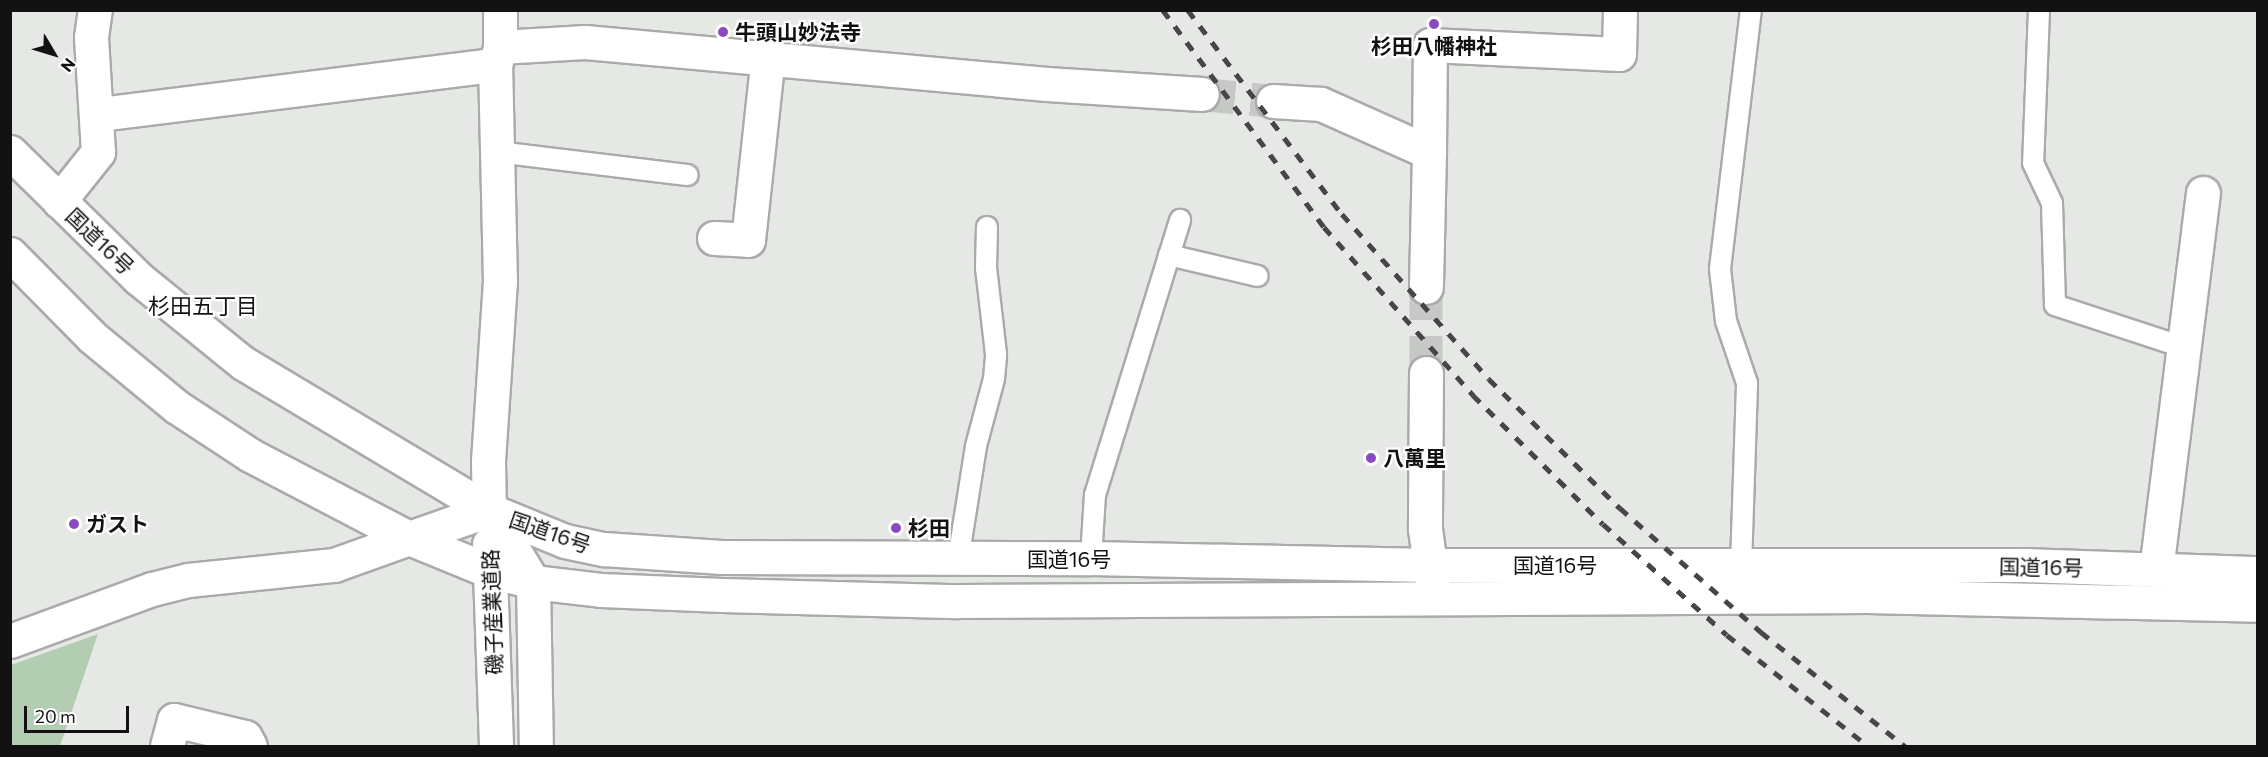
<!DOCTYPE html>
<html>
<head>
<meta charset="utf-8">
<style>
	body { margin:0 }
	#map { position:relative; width:2268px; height:757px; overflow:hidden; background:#e5e8e5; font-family:Commissioner,"Noto Sans JP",sans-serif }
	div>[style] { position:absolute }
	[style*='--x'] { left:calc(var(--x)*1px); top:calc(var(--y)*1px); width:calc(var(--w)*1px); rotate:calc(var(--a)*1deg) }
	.green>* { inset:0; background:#b3cdb2 }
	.minor-tunnel>* { height:33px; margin-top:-16.5px; transform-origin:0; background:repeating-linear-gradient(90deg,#c5c8c5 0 33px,transparent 0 49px) }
	.roads { filter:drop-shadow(2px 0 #a9aba9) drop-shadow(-2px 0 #a9aba9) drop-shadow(0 2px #a9aba9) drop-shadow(0 -2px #a9aba9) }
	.service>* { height:20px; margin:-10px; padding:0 10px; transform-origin:10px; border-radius:10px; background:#fff }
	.minor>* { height:33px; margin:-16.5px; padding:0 16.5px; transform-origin:16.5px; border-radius:16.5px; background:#fff }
	.tertiary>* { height:33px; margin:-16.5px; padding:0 16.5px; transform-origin:16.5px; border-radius:16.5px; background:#fff }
	.trunk>* { height:33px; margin:-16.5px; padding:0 16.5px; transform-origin:16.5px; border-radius:16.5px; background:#fff }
	.rail>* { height:4.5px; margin-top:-2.25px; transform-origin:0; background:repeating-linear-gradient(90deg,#464646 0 10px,transparent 0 20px) }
	.dots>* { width:16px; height:16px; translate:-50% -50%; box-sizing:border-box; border:3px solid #fff; border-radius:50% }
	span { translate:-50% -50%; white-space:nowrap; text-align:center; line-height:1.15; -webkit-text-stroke:4.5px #fff; paint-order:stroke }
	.poi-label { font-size:21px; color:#121212; font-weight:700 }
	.left { translate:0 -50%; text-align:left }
	.street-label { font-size:21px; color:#121212 }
	.neighbourhood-label { font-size:22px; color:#121212 }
	.frame { position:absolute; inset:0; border:12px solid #121212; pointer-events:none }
	.north { position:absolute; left:24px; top:24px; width:60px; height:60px; -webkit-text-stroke:4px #fff; paint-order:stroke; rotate:128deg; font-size:16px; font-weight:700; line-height:24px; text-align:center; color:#121212 }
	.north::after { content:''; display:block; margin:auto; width:21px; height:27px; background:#121212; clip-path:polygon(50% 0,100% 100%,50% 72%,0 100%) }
	.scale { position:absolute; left:24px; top:706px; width:105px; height:27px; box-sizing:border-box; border:3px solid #121212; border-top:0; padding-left:8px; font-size:18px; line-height:21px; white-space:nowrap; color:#121212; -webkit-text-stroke:4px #fff; paint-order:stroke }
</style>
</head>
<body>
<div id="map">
	<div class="green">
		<div style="clip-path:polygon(98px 634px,60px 746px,11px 746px,11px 665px)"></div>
	</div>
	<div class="minor-tunnel">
		<div style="--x:1202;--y:94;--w:71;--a:5.6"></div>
		<div style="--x:1426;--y:287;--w:86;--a:90"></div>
	</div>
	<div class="roads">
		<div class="service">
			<div style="--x:2039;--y:10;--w:153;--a:92.2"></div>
			<div style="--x:2033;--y:163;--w:44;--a:64.6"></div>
			<div style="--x:2052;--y:203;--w:102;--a:88.3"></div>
			<div style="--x:2055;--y:305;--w:135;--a:18.2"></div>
			<div style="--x:497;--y:152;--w:192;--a:6.9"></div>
			<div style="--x:1169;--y:255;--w:91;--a:13.3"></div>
			<div style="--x:1091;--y:558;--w:63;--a:-86.4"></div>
			<div style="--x:1095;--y:495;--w:288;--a:-72.8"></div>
			<div style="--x:958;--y:560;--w:115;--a:-81"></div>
			<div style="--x:976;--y:446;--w:69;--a:-75"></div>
			<div style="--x:994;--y:379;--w:25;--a:-85"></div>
			<div style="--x:996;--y:354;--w:87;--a:-96.6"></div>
			<div style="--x:986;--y:268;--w:41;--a:-88.6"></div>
			<div style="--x:1741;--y:566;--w:183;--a:-88.1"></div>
			<div style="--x:1747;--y:383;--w:65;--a:-108.7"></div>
			<div style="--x:1726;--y:321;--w:52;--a:-96.6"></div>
			<div style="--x:1720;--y:269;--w:261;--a:-83.2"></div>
		</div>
		<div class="minor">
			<div style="--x:500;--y:47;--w:85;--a:-3.4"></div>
			<div style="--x:585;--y:42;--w:464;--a:5.2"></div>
			<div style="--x:1047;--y:84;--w:155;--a:3.7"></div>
			<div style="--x:1273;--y:101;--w:48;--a:3.6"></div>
			<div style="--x:1321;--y:104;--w:118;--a:24"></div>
			<div style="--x:1429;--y:152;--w:135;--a:91.3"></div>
			<div style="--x:99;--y:114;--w:399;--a:-7.1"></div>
			<div style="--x:1429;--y:152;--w:107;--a:-89.5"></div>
			<div style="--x:1430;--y:45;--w:189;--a:2.7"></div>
			<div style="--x:1619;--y:54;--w:44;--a:-88.7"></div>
			<div style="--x:59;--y:201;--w:63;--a:-51.5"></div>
			<div style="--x:98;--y:152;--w:115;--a:-93.5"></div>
			<div style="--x:91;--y:37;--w:27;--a:-82"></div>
			<div style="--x:714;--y:238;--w:34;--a:3"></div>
			<div style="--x:748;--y:240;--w:184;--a:-83.8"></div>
			<div style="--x:1426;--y:373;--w:156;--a:90.4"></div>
			<div style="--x:1425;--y:529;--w:66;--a:82.1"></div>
			<div style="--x:409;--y:538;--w:85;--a:-19.3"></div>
			<div style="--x:489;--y:510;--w:49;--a:-91.2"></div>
			<div style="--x:488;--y:461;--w:179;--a:-86.2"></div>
			<div style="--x:500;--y:282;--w:217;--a:-91.3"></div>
			<div style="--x:495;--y:65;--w:19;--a:-74"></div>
			<div style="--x:500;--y:47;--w:37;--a:-90"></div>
			<div style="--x:2156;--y:570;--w:380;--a:-82.9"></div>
			<div style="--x:167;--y:746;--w:27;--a:-75"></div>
			<div style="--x:174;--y:720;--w:73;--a:13.5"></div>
			<div style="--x:245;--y:737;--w:10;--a:61"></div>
		</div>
		<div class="tertiary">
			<div style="--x:489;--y:510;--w:84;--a:58.6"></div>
			<div style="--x:533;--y:582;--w:164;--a:89"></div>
			<div style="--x:489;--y:544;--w:202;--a:88"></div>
			<div style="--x:10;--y:641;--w:151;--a:-20.1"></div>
			<div style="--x:152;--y:589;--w:37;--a:-14"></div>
			<div style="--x:188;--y:580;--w:147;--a:-5.9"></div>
			<div style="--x:334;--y:565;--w:80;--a:-19.8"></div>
		</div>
		<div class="trunk">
			<div style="--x:10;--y:152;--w:180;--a:44.5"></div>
			<div style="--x:138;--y:278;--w:135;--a:39"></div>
			<div style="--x:243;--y:363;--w:287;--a:30.9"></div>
			<div style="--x:489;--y:510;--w:82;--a:22.2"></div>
			<div style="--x:565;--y:541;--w:40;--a:12"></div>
			<div style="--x:604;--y:549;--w:118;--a:3.9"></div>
			<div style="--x:722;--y:557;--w:369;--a:0.2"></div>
			<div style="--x:1091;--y:558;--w:338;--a:1.2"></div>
			<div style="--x:1429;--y:565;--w:597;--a:0"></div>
			<div style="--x:2026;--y:565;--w:232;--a:2"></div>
			<div style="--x:10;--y:254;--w:117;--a:45.3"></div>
			<div style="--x:92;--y:337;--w:110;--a:39.5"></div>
			<div style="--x:177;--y:407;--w:87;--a:33.3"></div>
			<div style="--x:250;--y:455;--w:179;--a:27.6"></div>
			<div style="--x:409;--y:538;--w:87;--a:22.2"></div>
			<div style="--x:490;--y:571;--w:44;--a:14.3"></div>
			<div style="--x:533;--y:582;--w:68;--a:6.7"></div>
			<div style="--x:601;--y:590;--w:121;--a:2.4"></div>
			<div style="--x:722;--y:595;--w:236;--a:1.5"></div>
			<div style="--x:958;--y:601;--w:909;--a:-0.32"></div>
			<div style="--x:1867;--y:596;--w:391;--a:1.3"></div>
		</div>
	</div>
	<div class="rail">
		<div style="--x:1163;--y:10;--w:270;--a:53.4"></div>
		<div style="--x:1324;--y:227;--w:225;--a:48.4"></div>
		<div style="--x:1473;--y:395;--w:183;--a:44.8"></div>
		<div style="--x:1603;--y:524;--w:166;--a:41.8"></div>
		<div style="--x:1727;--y:635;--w:179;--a:38.2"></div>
		<div style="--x:1188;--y:10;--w:256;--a:53"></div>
		<div style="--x:1342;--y:214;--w:221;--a:48.3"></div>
		<div style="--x:1489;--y:379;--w:184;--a:44.6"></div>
		<div style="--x:1620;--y:508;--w:188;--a:41.3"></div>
		<div style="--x:1761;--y:632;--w:184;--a:38.4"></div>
	</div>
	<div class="dots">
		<div style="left:1434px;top:24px;background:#8a4abf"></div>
		<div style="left:723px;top:32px;background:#8a4abf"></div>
		<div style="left:1371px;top:458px;background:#8a4abf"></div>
		<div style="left:74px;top:524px;background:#8a4abf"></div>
		<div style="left:896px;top:528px;background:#8a4abf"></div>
	</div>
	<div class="poi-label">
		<span class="left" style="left:735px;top:32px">牛頭山妙法寺</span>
		<span style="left:1434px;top:46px">杉田八幡神社</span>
		<span class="left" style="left:1383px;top:458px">八萬里</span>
		<span class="left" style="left:86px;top:524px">ガスト</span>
		<span class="left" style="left:908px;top:528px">杉田</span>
	</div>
	<div class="street-label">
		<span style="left:100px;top:241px;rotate:44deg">国道16号</span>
		<span style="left:550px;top:532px;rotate:19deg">国道16号</span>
		<span style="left:1069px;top:559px">国道16号</span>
		<span style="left:1555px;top:565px">国道16号</span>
		<span style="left:2041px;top:567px;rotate:1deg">国道16号</span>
		<span style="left:492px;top:612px;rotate:-92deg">磯子産業道路</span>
	</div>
	<div class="neighbourhood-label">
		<span style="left:203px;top:306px">杉田五丁目</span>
	</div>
	<div class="frame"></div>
	<div class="north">N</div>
	<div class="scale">20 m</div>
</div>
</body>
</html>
